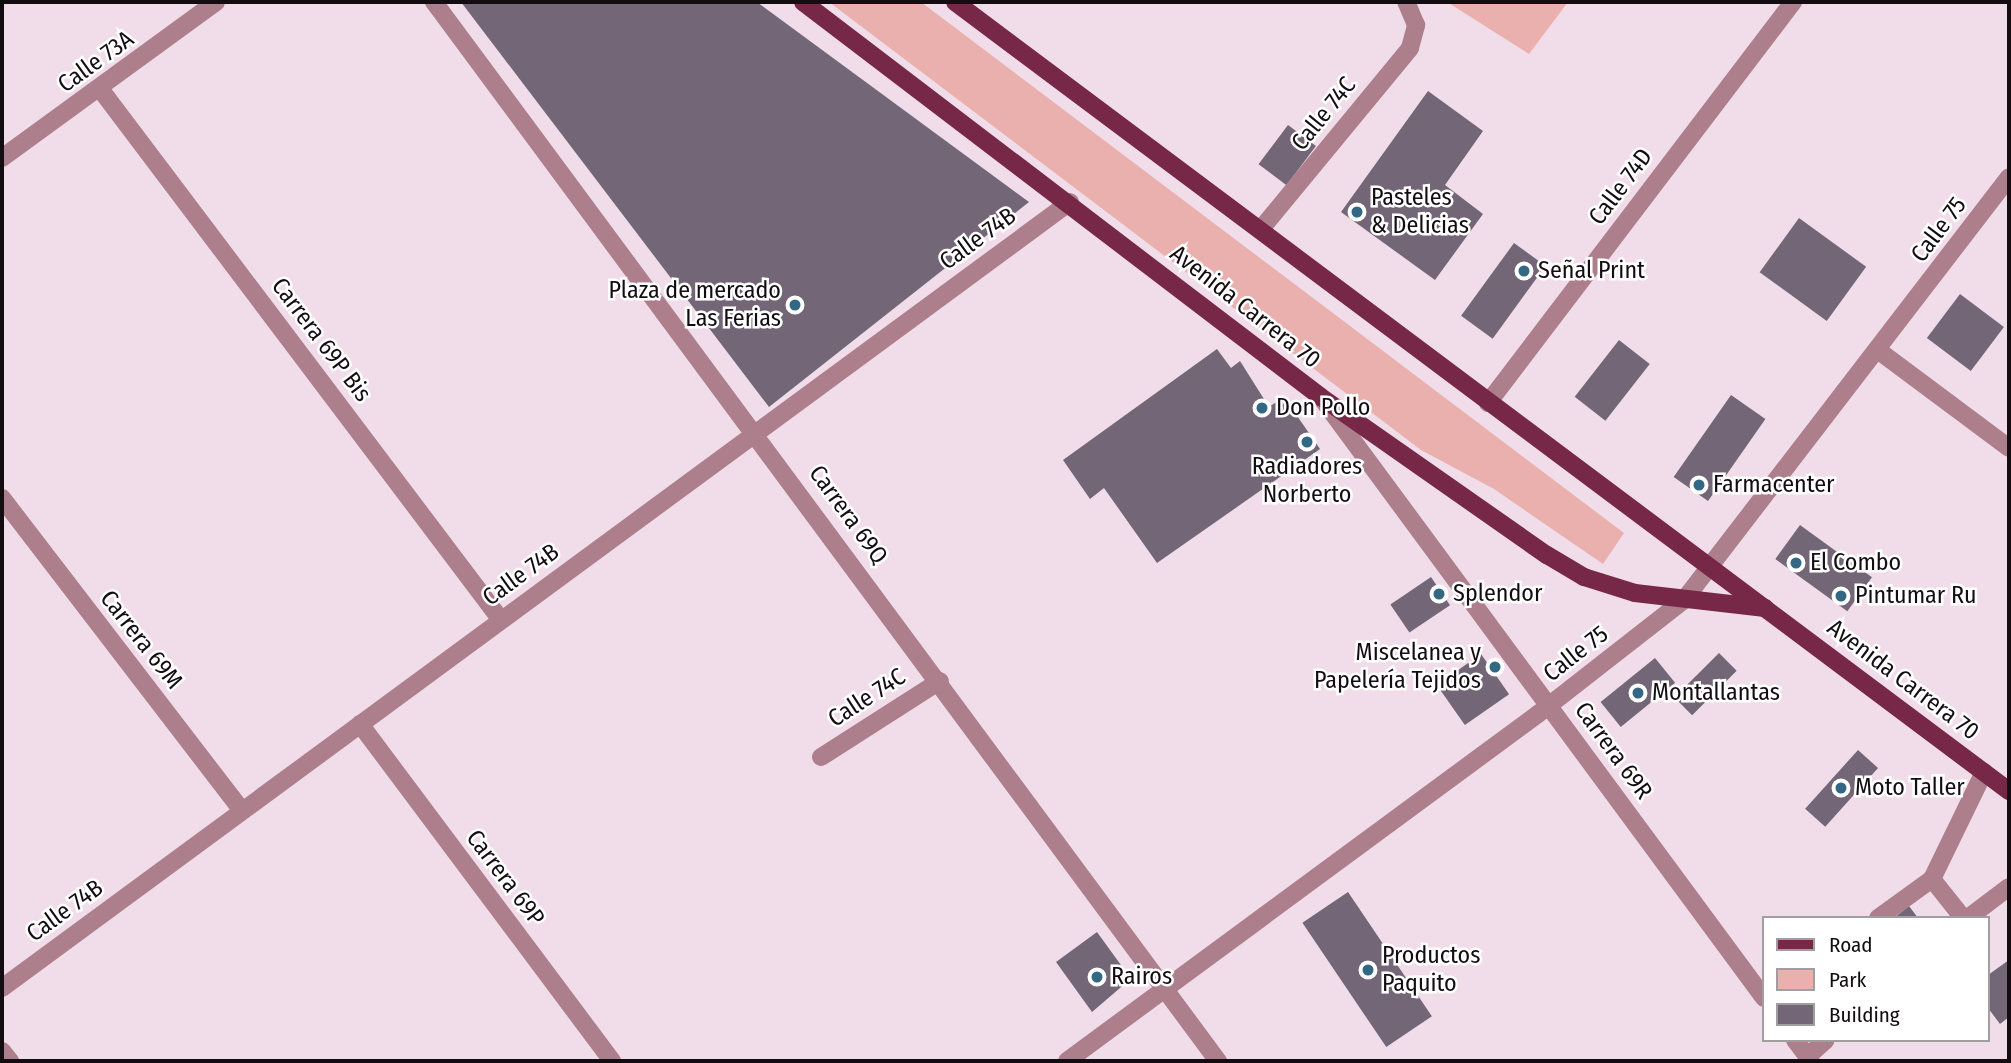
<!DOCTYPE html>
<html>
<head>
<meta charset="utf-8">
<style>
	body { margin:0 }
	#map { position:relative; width:2011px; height:1063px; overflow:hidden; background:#f1ddea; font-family:"Fira Sans Condensed",sans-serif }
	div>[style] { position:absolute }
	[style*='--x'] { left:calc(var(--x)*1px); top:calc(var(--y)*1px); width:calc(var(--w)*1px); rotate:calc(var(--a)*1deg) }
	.green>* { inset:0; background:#eab0ae }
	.building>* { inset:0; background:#736777; transform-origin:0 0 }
	.minor>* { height:18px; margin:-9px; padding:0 9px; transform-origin:9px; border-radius:9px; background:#ad7f8d }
	.major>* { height:18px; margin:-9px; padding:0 9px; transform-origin:9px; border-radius:9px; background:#772847 }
	.dots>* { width:19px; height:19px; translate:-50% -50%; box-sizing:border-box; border:4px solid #fff; border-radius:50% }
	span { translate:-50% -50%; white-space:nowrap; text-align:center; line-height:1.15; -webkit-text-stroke:5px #fff; paint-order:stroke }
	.street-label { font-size:24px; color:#130d11 }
	.poi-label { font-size:24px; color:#130d11 }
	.left { translate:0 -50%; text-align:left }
	.right { translate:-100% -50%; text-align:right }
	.frame { position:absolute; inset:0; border:4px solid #130d11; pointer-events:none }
	.legend { position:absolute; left:1762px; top:916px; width:228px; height:126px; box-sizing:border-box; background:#fff; border:2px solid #a19ea0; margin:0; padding:9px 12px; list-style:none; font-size:21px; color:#130d11 }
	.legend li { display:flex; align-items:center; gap:14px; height:35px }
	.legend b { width:35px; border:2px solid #a19ea0 }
</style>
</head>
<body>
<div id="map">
	<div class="green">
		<div style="clip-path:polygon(829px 2px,921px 2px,1624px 533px,1603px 564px,1494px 489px,1421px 450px)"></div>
		<div style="clip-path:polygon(1447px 2px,1568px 2px,1529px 54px)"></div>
	</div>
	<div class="building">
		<div style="clip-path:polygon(461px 2px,757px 2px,1029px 202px,769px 407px)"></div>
		<div style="clip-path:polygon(1428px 91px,1483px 131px,1445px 185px,1483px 214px,1435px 280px,1341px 212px)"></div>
		<div style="left:1288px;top:125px;width:35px;height:49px;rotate:37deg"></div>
		<div style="left:1799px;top:218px;width:83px;height:67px;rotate:36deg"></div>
		<div style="left:1514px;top:243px;width:39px;height:90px;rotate:36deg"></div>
		<div style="left:1960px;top:294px;width:55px;height:55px;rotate:37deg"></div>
		<div style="left:1619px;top:340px;width:39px;height:72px;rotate:38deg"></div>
		<div style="clip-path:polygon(1217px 349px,1231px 368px,1240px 361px,1269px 407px,1284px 397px,1320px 449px,1157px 563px,1104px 488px,1090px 499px,1063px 460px)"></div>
		<div style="left:1731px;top:395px;width:42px;height:100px;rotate:35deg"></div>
		<div style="left:1800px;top:525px;width:89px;height:42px;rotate:36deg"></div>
		<div style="left:1431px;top:577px;width:34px;height:49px;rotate:56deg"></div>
		<div style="left:1719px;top:653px;width:25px;height:63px;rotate:45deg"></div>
		<div style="left:1481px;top:654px;width:49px;height:54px;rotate:55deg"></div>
		<div style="left:1655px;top:658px;width:32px;height:70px;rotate:51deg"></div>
		<div style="left:1858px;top:750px;width:27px;height:79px;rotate:42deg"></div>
		<div style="left:1348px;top:892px;width:150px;height:55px;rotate:56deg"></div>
		<div style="clip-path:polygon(1909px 906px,1918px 918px,1894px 918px)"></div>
		<div style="clip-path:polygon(1097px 932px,1126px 972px,1127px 982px,1092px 1012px,1056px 962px)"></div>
		<div style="clip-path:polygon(2009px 960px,2009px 1017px,2000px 1024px,1988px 1008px,1988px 975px)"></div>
	</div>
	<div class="minor">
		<div style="--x:434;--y:2;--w:1318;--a:53.49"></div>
		<div style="--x:101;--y:90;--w:664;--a:52.96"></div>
		<div style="--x:2;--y:158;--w:265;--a:-36.1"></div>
		<div style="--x:1261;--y:229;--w:234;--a:-50.5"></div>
		<div style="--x:1410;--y:48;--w:24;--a:-75"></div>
		<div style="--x:1416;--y:25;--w:25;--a:-113"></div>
		<div style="--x:1879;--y:351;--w:162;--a:36.7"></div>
		<div style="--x:1323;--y:400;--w:743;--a:53.59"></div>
		<div style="--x:1488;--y:403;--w:504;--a:-52.74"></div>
		<div style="--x:2;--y:498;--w:394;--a:52.5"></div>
		<div style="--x:360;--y:724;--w:421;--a:53.2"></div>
		<div style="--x:821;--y:757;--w:141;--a:-32.6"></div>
		<div style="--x:1932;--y:879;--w:50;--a:51.5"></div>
		<div style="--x:1878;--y:918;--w:67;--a:-35.8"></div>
		<div style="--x:1932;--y:879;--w:119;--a:-64.1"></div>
		<div style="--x:1968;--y:918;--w:51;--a:-37.1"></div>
		<div style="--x:2;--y:988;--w:1326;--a:-36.35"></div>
		<div style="--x:1795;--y:1040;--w:26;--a:53"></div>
		<div style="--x:2;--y:1051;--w:13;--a:51"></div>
		<div style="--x:1807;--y:1057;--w:25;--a:-42"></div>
		<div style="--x:1067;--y:1061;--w:585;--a:-36.38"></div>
		<div style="--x:1538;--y:714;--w:185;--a:-38"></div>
		<div style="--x:1684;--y:600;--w:533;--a:-52.46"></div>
	</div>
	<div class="major">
		<div style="--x:803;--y:2;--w:651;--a:37.33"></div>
		<div style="--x:1321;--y:397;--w:276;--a:35"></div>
		<div style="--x:1547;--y:555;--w:43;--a:30.7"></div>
		<div style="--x:1584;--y:577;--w:53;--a:17.4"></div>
		<div style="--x:1635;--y:593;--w:131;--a:6.6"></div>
		<div style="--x:955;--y:2;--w:1317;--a:36.82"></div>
	</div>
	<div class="dots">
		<div style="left:1357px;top:212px;background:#326883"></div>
		<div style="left:1524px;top:271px;background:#326883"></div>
		<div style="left:795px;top:305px;background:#326883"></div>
		<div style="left:1262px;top:408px;background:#326883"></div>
		<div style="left:1307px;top:442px;background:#326883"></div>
		<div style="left:1699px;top:485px;background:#326883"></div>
		<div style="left:1796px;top:563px;background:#326883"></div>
		<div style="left:1439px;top:594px;background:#326883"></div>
		<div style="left:1841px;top:596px;background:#326883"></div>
		<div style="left:1495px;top:667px;background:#326883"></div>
		<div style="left:1638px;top:693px;background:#326883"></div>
		<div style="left:1841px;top:788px;background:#326883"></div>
		<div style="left:1368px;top:970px;background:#326883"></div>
		<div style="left:1097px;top:977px;background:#326883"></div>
	</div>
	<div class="street-label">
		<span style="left:96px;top:62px;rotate:-36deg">Calle 73A</span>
		<span style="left:1324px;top:114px;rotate:-51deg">Calle 74C</span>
		<span style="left:1621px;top:187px;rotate:-53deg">Calle 74D</span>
		<span style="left:1939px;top:230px;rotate:-53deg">Calle 75</span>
		<span style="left:978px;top:239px;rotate:-36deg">Calle 74B</span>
		<span style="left:1245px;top:307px;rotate:38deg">Avenida Carrera 70</span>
		<span style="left:321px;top:340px;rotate:53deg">Carrera 69P Bis</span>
		<span style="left:848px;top:515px;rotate:54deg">Carrera 69Q</span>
		<span style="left:521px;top:575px;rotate:-36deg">Calle 74B</span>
		<span style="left:141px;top:640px;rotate:52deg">Carrera 69M</span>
		<span style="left:1576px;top:654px;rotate:-38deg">Calle 75</span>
		<span style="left:1903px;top:680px;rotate:37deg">Avenida Carrera 70</span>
		<span style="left:867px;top:698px;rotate:-33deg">Calle 74C</span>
		<span style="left:1613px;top:751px;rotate:54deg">Carrera 69R</span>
		<span style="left:505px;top:878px;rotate:53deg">Carrera 69P</span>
		<span style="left:65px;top:911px;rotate:-36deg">Calle 74B</span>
	</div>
	<div class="poi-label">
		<span class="left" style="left:1371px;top:212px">Pasteles<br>&amp; Delicias</span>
		<span class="left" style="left:1538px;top:271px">Señal Print</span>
		<span class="right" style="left:781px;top:305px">Plaza de mercado<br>Las Ferias</span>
		<span class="left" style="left:1276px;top:408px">Don Pollo</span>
		<span style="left:1307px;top:481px">Radiadores<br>Norberto</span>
		<span class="left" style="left:1713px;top:485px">Farmacenter</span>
		<span class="left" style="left:1810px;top:563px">El Combo</span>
		<span class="left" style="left:1453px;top:594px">Splendor</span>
		<span class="left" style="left:1855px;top:596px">Pintumar Ru</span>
		<span class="right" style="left:1481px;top:667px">Miscelanea y<br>Papelería Tejidos</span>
		<span class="left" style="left:1652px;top:693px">Montallantas</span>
		<span class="left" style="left:1855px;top:788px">Moto Taller</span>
		<span class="left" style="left:1382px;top:970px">Productos<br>Paquito</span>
		<span class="left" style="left:1111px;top:977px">Rairos</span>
	</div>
	<div class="frame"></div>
	<ul class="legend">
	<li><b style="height:9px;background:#772847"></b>Road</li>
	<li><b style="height:19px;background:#eab0ae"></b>Park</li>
	<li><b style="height:19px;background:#736777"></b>Building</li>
	</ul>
</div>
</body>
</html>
